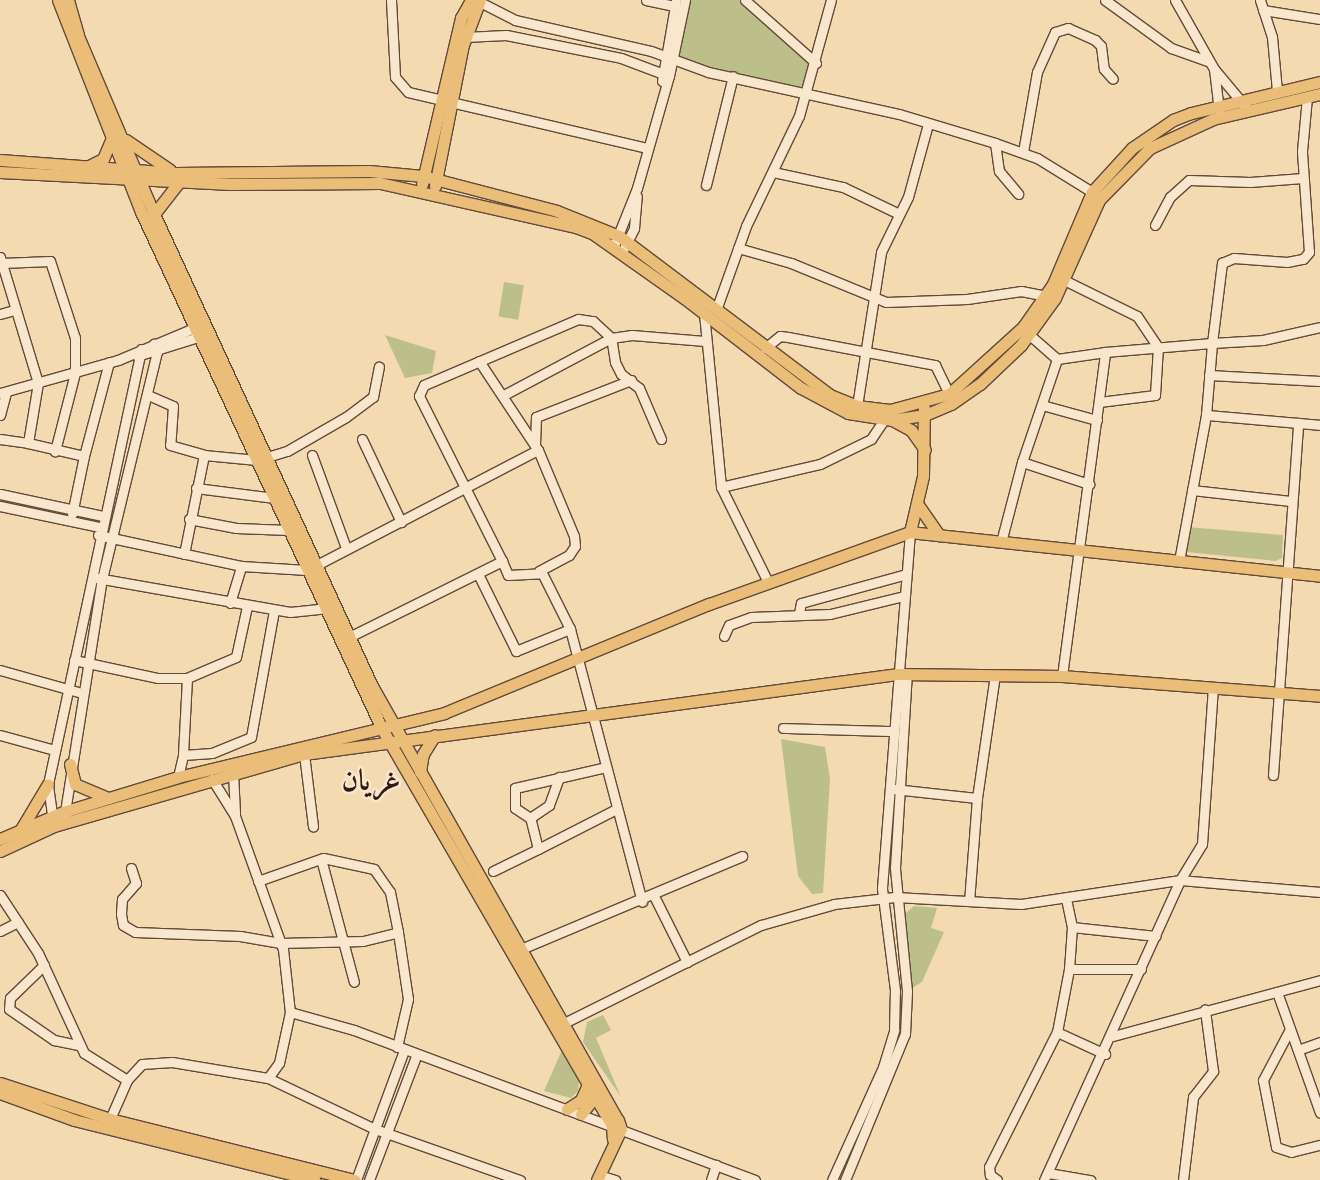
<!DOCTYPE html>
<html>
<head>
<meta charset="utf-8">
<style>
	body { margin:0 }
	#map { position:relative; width:1320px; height:1180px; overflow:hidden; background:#f4dab1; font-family:"IM FELL DW Pica",Amiri,serif }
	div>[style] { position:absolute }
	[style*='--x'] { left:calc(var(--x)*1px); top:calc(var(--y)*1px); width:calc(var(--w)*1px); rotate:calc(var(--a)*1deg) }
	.green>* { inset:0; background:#bdbf8a; transform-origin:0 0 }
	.roads { filter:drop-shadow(1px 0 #624a3a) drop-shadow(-1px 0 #624a3a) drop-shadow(0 1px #624a3a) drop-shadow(0 -1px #624a3a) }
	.minor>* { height:9px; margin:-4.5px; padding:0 4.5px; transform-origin:4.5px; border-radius:4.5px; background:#f8e7cc }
	.major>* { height:11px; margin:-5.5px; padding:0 5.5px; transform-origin:5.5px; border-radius:5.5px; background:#eabd78 }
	span { translate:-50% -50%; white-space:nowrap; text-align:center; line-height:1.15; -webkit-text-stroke:5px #f8e7cc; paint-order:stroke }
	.town-label { font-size:29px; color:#311a12; font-weight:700 }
</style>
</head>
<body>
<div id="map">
	<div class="green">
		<div style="clip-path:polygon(685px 0,745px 0,814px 63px,806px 91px,673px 59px)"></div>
		<div style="left:504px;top:282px;width:20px;height:35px;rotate:9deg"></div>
		<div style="clip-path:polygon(385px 335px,436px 351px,432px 373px,405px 378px)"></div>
		<div style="clip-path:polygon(1187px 527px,1283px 535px,1282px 558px,1276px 561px,1186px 552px)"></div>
		<div style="clip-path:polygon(781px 739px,825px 747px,830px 779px,823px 893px,812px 894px,798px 876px)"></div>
		<div style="clip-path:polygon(914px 906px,937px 908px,931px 928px,944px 932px,922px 982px,912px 988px,903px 916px)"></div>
		<div style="clip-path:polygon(603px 1015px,611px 1030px,596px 1038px,621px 1097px,583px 1042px,587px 1022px)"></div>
		<div style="clip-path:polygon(562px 1050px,579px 1080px,578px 1091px,571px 1098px,544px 1091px)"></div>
	</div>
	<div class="roads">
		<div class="minor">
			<div style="--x:391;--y:0;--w:77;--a:87"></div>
			<div style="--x:395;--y:77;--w:20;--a:49"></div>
			<div style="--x:408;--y:92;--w:245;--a:13.2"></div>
			<div style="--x:476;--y:0;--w:44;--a:27.1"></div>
			<div style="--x:515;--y:20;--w:139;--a:12.8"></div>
			<div style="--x:651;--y:51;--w:61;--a:20.2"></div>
			<div style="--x:708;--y:72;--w:196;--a:12.4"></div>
			<div style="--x:899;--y:114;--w:100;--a:16.8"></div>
			<div style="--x:995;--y:143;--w:28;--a:82"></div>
			<div style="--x:999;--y:171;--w:30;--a:50"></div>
			<div style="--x:646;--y:0;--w:30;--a:12"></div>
			<div style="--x:745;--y:0;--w:95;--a:41.6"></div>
			<div style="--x:1105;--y:0;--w:82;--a:36"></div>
			<div style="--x:1171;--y:48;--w:41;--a:19.7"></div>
			<div style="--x:1175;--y:0;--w:79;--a:60.5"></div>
			<div style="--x:1214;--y:69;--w:48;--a:50"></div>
			<div style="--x:1260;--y:0;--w:39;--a:72"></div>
			<div style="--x:1272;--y:37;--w:54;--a:84.7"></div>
			<div style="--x:1263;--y:10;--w:58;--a:9"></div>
			<div style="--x:465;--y:37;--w:41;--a:-2.8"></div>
			<div style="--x:506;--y:35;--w:117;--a:11.3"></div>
			<div style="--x:621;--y:58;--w:51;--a:20.6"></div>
			<div style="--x:1214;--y:69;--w:42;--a:83.2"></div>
			<div style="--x:662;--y:81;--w:82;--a:-80.2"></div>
			<div style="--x:995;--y:143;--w:45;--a:19.7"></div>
			<div style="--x:1037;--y:158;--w:65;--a:31.7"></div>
			<div style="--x:1023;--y:152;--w:81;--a:-80.1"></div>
			<div style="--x:1037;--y:72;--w:44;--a:-65.8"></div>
			<div style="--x:1055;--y:32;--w:14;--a:-17"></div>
			<div style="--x:1068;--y:28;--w:30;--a:24"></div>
			<div style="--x:1095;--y:40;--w:8;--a:45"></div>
			<div style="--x:1101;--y:46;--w:23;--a:83"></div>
			<div style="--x:1104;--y:69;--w:13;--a:48"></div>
			<div style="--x:773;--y:172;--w:72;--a:12.1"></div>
			<div style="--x:843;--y:187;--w:62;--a:25.7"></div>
			<div style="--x:706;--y:185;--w:112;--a:-76.1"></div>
			<div style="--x:1155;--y:225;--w:32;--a:-62"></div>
			<div style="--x:1170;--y:197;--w:25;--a:-42"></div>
			<div style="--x:1189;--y:180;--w:61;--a:1.9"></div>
			<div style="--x:1250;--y:182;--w:53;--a:-4.3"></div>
			<div style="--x:613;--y:248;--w:65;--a:-68.2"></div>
			<div style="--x:637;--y:188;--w:116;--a:-74.1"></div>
			<div style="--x:669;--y:76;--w:78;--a:-78.1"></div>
			<div style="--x:738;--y:248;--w:55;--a:15.8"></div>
			<div style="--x:791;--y:263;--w:103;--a:22.3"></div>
			<div style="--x:886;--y:302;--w:81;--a:-2.1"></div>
			<div style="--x:967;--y:299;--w:55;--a:-8.4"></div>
			<div style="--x:1021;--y:291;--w:26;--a:11"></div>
			<div style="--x:621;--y:254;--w:29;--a:-63"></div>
			<div style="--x:634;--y:228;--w:32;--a:-85"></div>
			<div style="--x:0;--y:257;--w:132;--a:73.2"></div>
			<div style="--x:38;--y:383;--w:61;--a:99.5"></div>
			<div style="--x:28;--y:443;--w:57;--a:13.1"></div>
			<div style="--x:84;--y:456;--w:97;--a:-75.1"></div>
			<div style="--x:2;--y:263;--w:48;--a:-2.4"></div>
			<div style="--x:50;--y:261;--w:81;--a:72"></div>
			<div style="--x:75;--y:338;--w:35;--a:90"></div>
			<div style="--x:75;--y:373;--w:81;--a:104.4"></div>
			<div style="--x:1064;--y:280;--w:81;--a:26.3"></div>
			<div style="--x:1137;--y:316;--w:37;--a:56"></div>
			<div style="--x:1158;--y:347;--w:48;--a:93.6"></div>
			<div style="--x:1155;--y:395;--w:56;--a:172.9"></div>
			<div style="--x:716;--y:310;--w:89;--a:-70.3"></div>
			<div style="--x:746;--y:226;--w:122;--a:-64.3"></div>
			<div style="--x:799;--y:116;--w:120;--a:-74.6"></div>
			<div style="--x:704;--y:313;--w:175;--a:84.4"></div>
			<div style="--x:721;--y:487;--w:106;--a:63.7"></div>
			<div style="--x:0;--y:314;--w:15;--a:-16"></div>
			<div style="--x:765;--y:348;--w:19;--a:-39"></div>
			<div style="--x:780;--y:336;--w:8;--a:7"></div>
			<div style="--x:788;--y:337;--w:150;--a:10.8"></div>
			<div style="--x:935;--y:365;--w:32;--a:64"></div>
			<div style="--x:137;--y:356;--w:64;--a:-17.3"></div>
			<div style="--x:1057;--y:359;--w:49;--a:-8.3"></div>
			<div style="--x:479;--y:361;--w:107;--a:56.5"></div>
			<div style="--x:538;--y:450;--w:93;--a:67.3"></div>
			<div style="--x:574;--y:536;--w:10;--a:84"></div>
			<div style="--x:575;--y:546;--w:11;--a:124"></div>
			<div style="--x:569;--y:555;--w:34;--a:152"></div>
			<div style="--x:1209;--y:375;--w:111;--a:3.1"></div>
			<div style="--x:0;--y:393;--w:123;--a:-15.6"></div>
			<div style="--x:118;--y:360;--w:82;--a:-22.8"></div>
			<div style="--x:148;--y:395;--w:27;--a:24"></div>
			<div style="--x:173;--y:406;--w:39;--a:94"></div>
			<div style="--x:170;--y:445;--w:35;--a:16"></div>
			<div style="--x:204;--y:455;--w:53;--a:5.4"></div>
			<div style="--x:257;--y:460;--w:31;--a:-17"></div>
			<div style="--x:287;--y:451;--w:68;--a:-30"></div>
			<div style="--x:346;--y:417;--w:34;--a:-37"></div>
			<div style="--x:373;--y:397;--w:31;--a:-79"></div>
			<div style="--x:1042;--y:405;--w:57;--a:15.3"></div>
			<div style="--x:857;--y:406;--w:156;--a:-81.1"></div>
			<div style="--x:881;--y:252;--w:61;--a:-63.9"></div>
			<div style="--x:908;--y:197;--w:76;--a:-74.7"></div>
			<div style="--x:0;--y:415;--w:24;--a:-75"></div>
			<div style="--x:1206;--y:415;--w:72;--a:-85.2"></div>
			<div style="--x:1212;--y:343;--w:51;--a:-3.4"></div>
			<div style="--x:1263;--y:340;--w:58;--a:-12.8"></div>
			<div style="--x:0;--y:439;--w:28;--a:8"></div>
			<div style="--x:362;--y:439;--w:92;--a:64.8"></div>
			<div style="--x:661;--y:439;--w:56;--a:-113.3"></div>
			<div style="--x:639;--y:388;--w:23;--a:-142"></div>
			<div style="--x:621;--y:374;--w:13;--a:-117"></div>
			<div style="--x:615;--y:362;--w:24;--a:-99"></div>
			<div style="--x:611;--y:338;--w:21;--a:-8"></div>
			<div style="--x:632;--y:335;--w:73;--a:4.7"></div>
			<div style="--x:535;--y:445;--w:28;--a:-88"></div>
			<div style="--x:536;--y:417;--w:102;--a:-21.3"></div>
			<div style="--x:312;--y:455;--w:99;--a:69.9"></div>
			<div style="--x:1022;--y:462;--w:71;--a:18.2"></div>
			<div style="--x:721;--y:487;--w:102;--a:-13.1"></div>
			<div style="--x:820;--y:464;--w:57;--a:-26.1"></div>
			<div style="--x:871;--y:439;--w:23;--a:-56"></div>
			<div style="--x:196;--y:488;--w:79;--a:7.3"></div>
			<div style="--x:1192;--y:490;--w:99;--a:6.4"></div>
			<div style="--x:0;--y:494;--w:105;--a:12.1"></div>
			<div style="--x:0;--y:506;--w:102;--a:11.9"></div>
			<div style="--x:72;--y:514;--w:59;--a:-78.3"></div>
			<div style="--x:189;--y:519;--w:48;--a:10.8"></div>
			<div style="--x:236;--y:528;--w:53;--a:2.2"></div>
			<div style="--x:98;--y:535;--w:146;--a:12.2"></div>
			<div style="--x:241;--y:566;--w:66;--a:3.5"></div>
			<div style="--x:307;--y:570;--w:260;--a:-27.5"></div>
			<div style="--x:1001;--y:542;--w:83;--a:-75.3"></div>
			<div style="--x:1022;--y:462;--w:109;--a:-71.2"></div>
			<div style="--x:1057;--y:359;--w:43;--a:-138.8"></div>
			<div style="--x:184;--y:554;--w:101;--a:-78.6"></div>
			<div style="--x:502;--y:561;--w:15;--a:67"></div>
			<div style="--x:508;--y:575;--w:34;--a:-3"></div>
			<div style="--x:542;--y:573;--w:63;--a:63.4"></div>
			<div style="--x:570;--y:629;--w:282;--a:75.2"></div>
			<div style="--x:1179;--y:561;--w:148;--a:-79.5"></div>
			<div style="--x:1206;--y:415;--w:114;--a:5"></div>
			<div style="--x:478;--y:574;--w:86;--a:63.7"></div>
			<div style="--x:516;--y:651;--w:58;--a:-22.2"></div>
			<div style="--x:97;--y:578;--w:196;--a:10"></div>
			<div style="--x:290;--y:612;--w:36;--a:-6"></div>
			<div style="--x:230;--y:603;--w:39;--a:-73"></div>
			<div style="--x:799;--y:613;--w:10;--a:-79"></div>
			<div style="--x:801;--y:603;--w:109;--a:-15.4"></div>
			<div style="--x:351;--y:636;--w:169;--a:-26.4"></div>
			<div style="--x:502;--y:561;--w:185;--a:-116.7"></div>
			<div style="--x:419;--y:396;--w:12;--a:-66"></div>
			<div style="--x:424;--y:385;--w:168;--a:-23.2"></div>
			<div style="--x:578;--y:319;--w:15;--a:8"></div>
			<div style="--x:593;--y:321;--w:25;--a:43"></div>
			<div style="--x:611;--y:338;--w:121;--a:152"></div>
			<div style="--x:724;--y:636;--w:12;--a:-66"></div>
			<div style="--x:729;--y:625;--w:23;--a:-20"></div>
			<div style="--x:751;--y:617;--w:79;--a:-2.2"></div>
			<div style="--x:830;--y:614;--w:76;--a:-13.7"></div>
			<div style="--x:74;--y:660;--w:86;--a:12.1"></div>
			<div style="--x:158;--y:678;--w:29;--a:0"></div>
			<div style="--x:187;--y:678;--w:77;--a:93"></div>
			<div style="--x:183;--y:755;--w:29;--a:-4"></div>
			<div style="--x:212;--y:753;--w:42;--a:-22.3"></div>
			<div style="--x:251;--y:737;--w:129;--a:-79.7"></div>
			<div style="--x:0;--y:670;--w:85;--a:15.7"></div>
			<div style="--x:1062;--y:676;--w:327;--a:-82.4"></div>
			<div style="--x:1105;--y:352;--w:107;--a:-4.8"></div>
			<div style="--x:1212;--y:343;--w:81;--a:-82.9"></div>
			<div style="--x:1222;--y:263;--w:13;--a:-23"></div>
			<div style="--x:1234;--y:258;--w:53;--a:4.3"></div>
			<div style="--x:1287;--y:262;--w:16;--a:-11"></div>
			<div style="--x:1303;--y:259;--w:9;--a:-49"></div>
			<div style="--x:1309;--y:252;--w:101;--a:-94"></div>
			<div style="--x:1302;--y:151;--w:54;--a:-84.7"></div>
			<div style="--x:187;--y:678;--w:53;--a:-23.2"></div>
			<div style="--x:236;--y:657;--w:52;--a:-77.8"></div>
			<div style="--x:783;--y:728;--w:110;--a:1.6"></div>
			<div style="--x:0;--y:735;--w:57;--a:15.3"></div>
			<div style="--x:304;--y:754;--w:73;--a:82.9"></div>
			<div style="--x:233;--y:773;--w:40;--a:87.1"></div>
			<div style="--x:1273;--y:775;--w:353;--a:-85.9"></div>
			<div style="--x:178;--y:777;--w:23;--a:-77"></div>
			<div style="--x:212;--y:779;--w:44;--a:58.1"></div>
			<div style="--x:235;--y:816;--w:141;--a:70.2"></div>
			<div style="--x:283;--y:949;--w:63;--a:83.7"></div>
			<div style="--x:290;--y:1012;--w:66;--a:15.7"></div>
			<div style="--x:354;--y:1030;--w:428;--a:20.5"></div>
			<div style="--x:894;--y:789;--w:83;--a:6.2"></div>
			<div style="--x:977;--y:798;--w:103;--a:94.4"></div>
			<div style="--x:977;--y:798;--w:124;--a:-81.7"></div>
			<div style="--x:64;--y:818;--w:242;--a:-81"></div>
			<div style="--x:102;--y:579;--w:234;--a:-76.4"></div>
			<div style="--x:157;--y:352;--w:9;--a:-111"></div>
			<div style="--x:530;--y:818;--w:23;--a:-34"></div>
			<div style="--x:549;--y:805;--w:30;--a:-70"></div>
			<div style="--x:53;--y:821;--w:37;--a:-98"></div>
			<div style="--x:48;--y:784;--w:445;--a:-77.9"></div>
			<div style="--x:538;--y:849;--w:88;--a:-27.1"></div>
			<div style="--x:321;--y:859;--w:127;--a:75"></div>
			<div style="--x:131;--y:868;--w:16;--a:72"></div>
			<div style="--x:136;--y:883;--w:21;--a:131"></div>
			<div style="--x:122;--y:899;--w:15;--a:94"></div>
			<div style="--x:121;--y:914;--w:11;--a:80"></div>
			<div style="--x:123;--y:925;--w:14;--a:30"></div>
			<div style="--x:135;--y:932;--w:105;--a:2.2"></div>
			<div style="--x:240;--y:936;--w:41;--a:9.9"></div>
			<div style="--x:280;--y:943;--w:83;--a:-1.4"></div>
			<div style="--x:363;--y:941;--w:36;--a:-14"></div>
			<div style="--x:398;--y:932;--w:41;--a:-101.3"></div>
			<div style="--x:390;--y:892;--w:28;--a:-125"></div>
			<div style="--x:374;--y:869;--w:52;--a:-167.8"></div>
			<div style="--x:323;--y:858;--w:69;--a:160.5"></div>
			<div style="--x:493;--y:871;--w:50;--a:-26.1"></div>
			<div style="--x:538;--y:849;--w:32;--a:-104"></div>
			<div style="--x:530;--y:818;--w:18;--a:-146"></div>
			<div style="--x:515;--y:808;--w:20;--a:-90"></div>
			<div style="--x:515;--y:788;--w:93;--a:-13"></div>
			<div style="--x:0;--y:895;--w:69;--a:56.8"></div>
			<div style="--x:38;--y:953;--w:110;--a:65.3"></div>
			<div style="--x:84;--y:1053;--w:51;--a:32.1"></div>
			<div style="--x:654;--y:896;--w:74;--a:63.4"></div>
			<div style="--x:1072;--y:927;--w:84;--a:6.1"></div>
			<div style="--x:0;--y:931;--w:20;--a:-27"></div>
			<div style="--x:521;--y:949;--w:240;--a:-22.8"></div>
			<div style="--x:44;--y:965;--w:47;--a:135.9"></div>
			<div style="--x:10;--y:998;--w:11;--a:95"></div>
			<div style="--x:9;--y:1009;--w:55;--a:34.6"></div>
			<div style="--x:54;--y:1040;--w:25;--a:12"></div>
			<div style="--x:1069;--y:969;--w:72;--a:0"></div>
			<div style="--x:1277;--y:992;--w:128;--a:70.4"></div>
			<div style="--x:558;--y:1026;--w:227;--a:-26.5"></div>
			<div style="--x:761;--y:925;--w:76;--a:-16"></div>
			<div style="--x:834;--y:904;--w:61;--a:-6.5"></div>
			<div style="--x:895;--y:897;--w:126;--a:3.2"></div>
			<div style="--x:1021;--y:904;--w:161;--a:-8.6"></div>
			<div style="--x:1180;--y:880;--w:141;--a:4.9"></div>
			<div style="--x:1290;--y:1029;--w:58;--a:117.9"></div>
			<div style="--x:1263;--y:1080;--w:68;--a:79"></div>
			<div style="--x:1276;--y:1147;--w:16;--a:18"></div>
			<div style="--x:1291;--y:1152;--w:30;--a:-14"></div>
			<div style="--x:1057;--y:1032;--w:53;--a:24.6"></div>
			<div style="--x:1113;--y:1036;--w:214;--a:-15.1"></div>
			<div style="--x:397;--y:1047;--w:49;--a:-77.1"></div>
			<div style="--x:408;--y:999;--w:68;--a:-98.5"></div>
			<div style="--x:1298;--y:1050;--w:23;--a:-20"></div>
			<div style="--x:268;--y:1078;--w:119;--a:25.5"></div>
			<div style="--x:375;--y:1129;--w:154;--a:19.4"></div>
			<div style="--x:110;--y:1119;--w:43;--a:-66.4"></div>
			<div style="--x:127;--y:1080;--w:22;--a:-47"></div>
			<div style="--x:142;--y:1064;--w:30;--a:-4"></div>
			<div style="--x:172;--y:1062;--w:97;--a:9.5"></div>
			<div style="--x:268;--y:1078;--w:19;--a:-54"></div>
			<div style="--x:279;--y:1063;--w:52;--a:-77.8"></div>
			<div style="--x:1048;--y:1173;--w:43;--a:9.5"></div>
			<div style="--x:599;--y:1175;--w:17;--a:17"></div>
			<div style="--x:356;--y:1180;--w:139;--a:-69.7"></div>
			<div style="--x:369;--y:1180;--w:133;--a:-69.2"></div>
			<div style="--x:711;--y:1180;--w:16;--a:-72"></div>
			<div style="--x:832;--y:1180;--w:124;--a:-65.7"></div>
			<div style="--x:883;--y:1067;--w:39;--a:-73"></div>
			<div style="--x:894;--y:1030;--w:40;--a:-88.6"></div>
			<div style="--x:895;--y:990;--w:103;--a:-97.3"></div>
			<div style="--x:882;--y:888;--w:357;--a:-85.5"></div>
			<div style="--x:845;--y:1180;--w:158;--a:-67.7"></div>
			<div style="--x:905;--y:1034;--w:43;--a:-87.3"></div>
			<div style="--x:907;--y:991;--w:124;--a:-95.6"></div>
			<div style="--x:895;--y:868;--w:195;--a:-86.5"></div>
			<div style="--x:997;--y:1180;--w:9;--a:-144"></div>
			<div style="--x:990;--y:1175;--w:8;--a:-97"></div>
			<div style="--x:989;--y:1167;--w:151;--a:-63.3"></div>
			<div style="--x:1057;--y:1032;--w:64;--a:-79.2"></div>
			<div style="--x:1069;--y:969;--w:42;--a:-85.9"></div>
			<div style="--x:1072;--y:927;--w:30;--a:-102"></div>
			<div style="--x:1044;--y:1180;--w:329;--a:-65.6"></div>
			<div style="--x:1180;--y:880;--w:42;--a:-58.6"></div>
			<div style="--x:1202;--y:844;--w:157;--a:-86"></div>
			<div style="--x:1183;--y:1180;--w:84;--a:-83.1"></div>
			<div style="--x:1193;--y:1097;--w:33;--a:-52"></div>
			<div style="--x:1213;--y:1071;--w:62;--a:-97.5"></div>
		</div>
		<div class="major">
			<div style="--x:58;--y:0;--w:230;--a:68.6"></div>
			<div style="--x:142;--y:214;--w:568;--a:65.01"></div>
			<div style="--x:382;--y:729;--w:459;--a:59.9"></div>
			<div style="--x:612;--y:1126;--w:13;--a:86"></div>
			<div style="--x:68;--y:0;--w:37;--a:74"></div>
			<div style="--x:78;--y:36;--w:194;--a:66.9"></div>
			<div style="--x:154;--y:214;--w:520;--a:65.21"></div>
			<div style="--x:372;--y:686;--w:499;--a:60.5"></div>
			<div style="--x:618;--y:1120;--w:9;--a:72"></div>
			<div style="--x:621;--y:1129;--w:56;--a:115.2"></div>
			<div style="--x:126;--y:140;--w:53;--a:34.3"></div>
			<div style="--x:0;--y:160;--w:176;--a:4.2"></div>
			<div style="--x:176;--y:173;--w:193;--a:-0.6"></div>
			<div style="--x:369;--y:171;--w:54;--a:5.3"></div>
			<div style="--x:423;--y:176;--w:138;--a:14.6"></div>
			<div style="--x:557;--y:211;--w:67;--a:22"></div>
			<div style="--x:619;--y:236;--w:264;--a:37"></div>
			<div style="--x:830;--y:395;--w:29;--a:22"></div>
			<div style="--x:857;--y:406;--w:33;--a:7"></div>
			<div style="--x:890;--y:410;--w:61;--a:-15.2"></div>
			<div style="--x:949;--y:394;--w:100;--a:-42.2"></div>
			<div style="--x:1023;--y:327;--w:52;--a:-55.1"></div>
			<div style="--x:1053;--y:284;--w:100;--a:-67"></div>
			<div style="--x:1092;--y:192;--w:59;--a:-47.7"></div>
			<div style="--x:1132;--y:148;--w:50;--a:-34.3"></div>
			<div style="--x:1173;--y:120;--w:19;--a:-21"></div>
			<div style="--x:1191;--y:113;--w:133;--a:-13.5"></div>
			<div style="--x:87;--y:167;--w:18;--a:-27"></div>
			<div style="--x:103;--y:159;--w:21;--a:-67"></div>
			<div style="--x:0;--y:172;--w:230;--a:3"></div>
			<div style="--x:230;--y:184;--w:150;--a:-0.4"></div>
			<div style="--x:380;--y:183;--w:201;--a:12.7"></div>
			<div style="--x:576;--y:227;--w:17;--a:21"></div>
			<div style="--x:592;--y:233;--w:113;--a:35.2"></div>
			<div style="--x:684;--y:298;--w:148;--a:37.6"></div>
			<div style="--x:801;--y:388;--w:53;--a:28"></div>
			<div style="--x:848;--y:413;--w:45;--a:9"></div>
			<div style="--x:892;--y:420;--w:33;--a:-9"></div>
			<div style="--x:925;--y:415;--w:28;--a:-23"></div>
			<div style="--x:951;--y:404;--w:35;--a:-35"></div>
			<div style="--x:980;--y:384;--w:57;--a:-43.6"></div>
			<div style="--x:1021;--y:345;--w:58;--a:-54.1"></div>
			<div style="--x:1055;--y:298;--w:107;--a:-65.8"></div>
			<div style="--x:1099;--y:200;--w:73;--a:-45.6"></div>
			<div style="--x:1150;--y:148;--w:69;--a:-24.7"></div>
			<div style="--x:1213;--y:119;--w:110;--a:-13.2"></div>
			<div style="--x:422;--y:184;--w:171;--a:-76.8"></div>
			<div style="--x:461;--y:18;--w:21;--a:-61"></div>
			<div style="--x:435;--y:186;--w:144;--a:-78.8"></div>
			<div style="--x:463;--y:45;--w:48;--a:-69.3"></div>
			<div style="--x:154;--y:214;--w:41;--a:-52"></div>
			<div style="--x:892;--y:420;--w:21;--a:28"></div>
			<div style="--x:911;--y:430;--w:24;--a:55"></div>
			<div style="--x:918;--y:505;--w:37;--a:55"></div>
			<div style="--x:910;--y:532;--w:57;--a:-76.9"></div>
			<div style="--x:923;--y:476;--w:68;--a:-89.2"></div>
			<div style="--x:70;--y:764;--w:21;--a:76"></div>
			<div style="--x:75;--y:784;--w:36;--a:23"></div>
			<div style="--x:420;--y:772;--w:18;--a:-81"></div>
			<div style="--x:423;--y:754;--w:22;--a:-58"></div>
			<div style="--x:21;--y:829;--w:52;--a:-59"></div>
			<div style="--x:0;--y:839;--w:69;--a:-23.2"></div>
			<div style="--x:63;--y:812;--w:120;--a:-16.9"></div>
			<div style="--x:178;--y:777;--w:274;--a:-13.5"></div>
			<div style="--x:444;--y:713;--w:287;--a:-22.4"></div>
			<div style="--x:709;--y:604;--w:214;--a:-19.7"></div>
			<div style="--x:910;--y:532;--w:412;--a:6.1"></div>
			<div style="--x:0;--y:851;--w:60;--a:-24.8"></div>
			<div style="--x:54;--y:826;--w:260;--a:-16.1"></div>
			<div style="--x:304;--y:754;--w:598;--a:-7.68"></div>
			<div style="--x:897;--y:674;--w:165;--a:0.7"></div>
			<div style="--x:1062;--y:676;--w:259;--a:4.4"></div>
			<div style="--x:0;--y:1083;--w:116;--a:18.1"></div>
			<div style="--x:110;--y:1119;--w:252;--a:14"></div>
			<div style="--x:0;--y:1093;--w:79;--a:20"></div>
			<div style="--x:74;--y:1120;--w:248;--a:14"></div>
			<div style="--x:567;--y:1109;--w:17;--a:-33"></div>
			<div style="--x:581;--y:1100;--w:17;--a:-66"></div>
			<div style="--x:581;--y:1114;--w:27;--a:-51"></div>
		</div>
	</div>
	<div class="town-label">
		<span style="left:371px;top:783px">غريان</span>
	</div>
</div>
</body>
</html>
